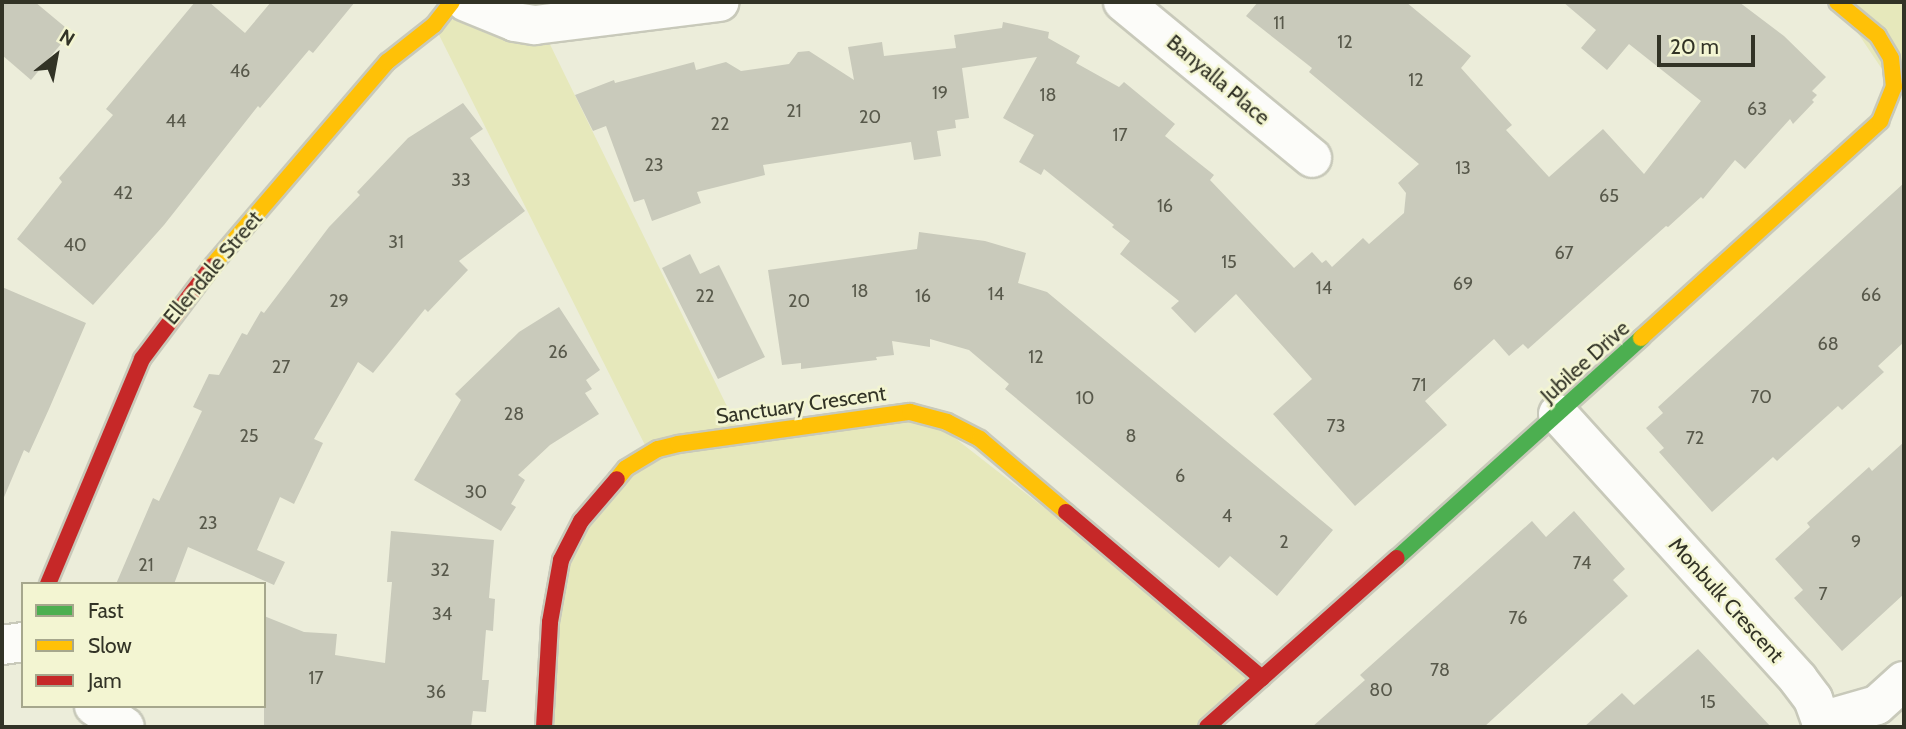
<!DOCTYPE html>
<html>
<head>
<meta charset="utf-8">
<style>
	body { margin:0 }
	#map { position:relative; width:1906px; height:729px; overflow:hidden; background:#ecedda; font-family:Cabin,sans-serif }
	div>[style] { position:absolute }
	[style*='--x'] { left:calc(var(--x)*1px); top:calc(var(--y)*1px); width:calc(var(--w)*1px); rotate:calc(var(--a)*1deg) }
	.green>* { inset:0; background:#e6e8bb }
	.building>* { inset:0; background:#c9cabb }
	.roads { filter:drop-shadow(2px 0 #c8c9ba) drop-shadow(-2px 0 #c8c9ba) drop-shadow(0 2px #c8c9ba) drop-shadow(0 -2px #c8c9ba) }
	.street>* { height:38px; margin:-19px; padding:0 19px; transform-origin:19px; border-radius:19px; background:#fcfcf9 }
	.fast>* { height:16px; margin:-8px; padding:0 8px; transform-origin:8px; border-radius:8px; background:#4caf50 }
	.slow>* { height:16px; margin:-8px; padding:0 8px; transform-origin:8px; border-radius:8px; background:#ffc107 }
	.jam>* { height:16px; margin:-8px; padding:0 8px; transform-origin:8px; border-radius:8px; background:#c62828 }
	span { translate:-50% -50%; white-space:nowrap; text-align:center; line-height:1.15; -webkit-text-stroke:5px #f3f5d2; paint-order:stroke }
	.number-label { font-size:18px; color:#58594b }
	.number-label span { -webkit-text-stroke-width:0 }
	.street-label { font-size:21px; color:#323326 }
	.frame { position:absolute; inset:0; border:4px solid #323326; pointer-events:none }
	.legend { position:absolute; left:21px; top:582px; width:245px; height:126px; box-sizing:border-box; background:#f3f5d2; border:2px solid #a6a78d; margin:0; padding:9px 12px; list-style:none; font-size:21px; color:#323326 }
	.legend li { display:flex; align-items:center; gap:14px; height:35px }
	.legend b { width:35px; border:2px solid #a6a78d }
	.north { position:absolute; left:21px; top:21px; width:70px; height:70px; -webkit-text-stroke:5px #f3f5d2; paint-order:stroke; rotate:31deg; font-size:19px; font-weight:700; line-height:28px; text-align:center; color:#323326 }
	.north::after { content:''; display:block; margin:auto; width:24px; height:32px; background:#323326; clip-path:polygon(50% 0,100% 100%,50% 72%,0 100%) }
	.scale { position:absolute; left:1657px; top:35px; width:98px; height:32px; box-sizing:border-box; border:4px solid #323326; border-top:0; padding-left:9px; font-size:21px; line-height:24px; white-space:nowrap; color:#323326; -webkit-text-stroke:5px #f3f5d2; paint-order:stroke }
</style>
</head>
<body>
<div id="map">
	<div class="green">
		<div style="clip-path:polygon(1837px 2px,1904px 2px,1904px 97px,1894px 87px)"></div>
		<div style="clip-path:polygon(441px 19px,540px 24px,741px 435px,928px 417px,1262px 678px,1207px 727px,544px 727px,561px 560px,649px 453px,434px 25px)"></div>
	</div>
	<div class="building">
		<div style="clip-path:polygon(2px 2px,35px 2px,71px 32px,31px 80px,2px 55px)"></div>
		<div style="clip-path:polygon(195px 2px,209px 2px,245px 33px,271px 2px,355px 2px,313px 53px,309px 50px,260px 108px,258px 106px,164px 225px,93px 305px,17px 239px,62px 182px,59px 178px,113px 115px,106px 109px)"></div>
		<div style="clip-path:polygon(1258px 2px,1406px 2px,1471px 56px,1461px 68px,1512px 125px,1506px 130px,1549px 177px,1603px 129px,1644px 174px,1701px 101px,1629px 44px,1607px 70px,1581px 48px,1596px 30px,1563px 2px,1739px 2px,1784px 36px,1826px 77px,1812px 91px,1817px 95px,1812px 100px,1814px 102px,1793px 124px,1790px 119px,1745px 169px,1735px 160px,1703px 199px,1701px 197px,1668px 227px,1666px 226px,1528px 349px,1523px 344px,1509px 356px,1494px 339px,1425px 401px,1447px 425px,1355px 506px,1273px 414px,1312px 379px,1236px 294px,1195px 333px,1171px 308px,1179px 301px,1120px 254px,1130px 241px,1112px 227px,1114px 225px,1044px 169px,1041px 175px,1019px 162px,1034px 135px,1003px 118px,1037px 57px,962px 68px,969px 118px,955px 120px,956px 128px,937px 131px,941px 156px,914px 160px,911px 142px,763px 165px,765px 175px,697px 192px,701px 203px,652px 221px,644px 199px,634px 202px,606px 126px,593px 131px,575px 95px,614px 80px,615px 83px,694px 62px,696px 70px,726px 62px,741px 71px,789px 64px,798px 52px,809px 51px,854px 80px,848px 47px,882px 42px,884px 56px,956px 48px,954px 35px,1002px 28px,1003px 22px,1049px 32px,1048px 38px,1080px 56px,1076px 63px,1119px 87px,1124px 82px,1175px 124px,1165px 136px,1214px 175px,1210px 180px,1294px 268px,1312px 252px,1322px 263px,1326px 260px,1332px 267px,1363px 238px,1369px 244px,1404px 213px,1406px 193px,1398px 183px,1419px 164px,1309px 72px,1312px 68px,1246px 16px)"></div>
		<div style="clip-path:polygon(463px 103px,483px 129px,470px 138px,525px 211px,459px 261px,468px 270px,428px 312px,425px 309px,373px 373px,358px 362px,314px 439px,323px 443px,294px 504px,280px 497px,257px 550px,285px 562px,274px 585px,188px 547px,174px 584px,116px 584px,153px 498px,159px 501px,202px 411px,193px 407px,209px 374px,219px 375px,242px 333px,247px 335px,261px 311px,264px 313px,329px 227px,360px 195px,357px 192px,408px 138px)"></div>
		<div style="clip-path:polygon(1904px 183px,1904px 342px,1878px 366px,1884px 372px,1842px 410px,1838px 406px,1777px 461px,1773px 457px,1712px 512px,1659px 452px,1664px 448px,1646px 428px,1663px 413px,1658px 407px)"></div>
		<div style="clip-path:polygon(919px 232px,985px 241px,1026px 253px,1018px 283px,1047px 292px,1333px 530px,1277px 596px,1230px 556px,1219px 568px,1005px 389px,1009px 384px,969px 350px,930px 339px,930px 347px,892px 341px,894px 355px,876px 357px,877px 360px,801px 369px,801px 363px,782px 365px,768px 270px,917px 249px)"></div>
		<div style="clip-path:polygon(690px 254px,700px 274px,719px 265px,765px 357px,718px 379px,662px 268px)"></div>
		<div style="clip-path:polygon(2px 287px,86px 323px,49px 409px,29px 453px,24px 450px,2px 502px)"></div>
		<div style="clip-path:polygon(559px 307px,600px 370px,586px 380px,592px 389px,585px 393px,599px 414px,550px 445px,518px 475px,525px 480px,511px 504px,516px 507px,501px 531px,414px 480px,461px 400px,455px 394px,519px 332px)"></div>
		<div style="clip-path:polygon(1904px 442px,1904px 594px,1842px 651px,1794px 598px,1803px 590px,1775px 559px,1810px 527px,1807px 523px,1869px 467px,1872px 471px)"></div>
		<div style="clip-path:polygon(1574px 511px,1625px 569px,1613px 580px,1628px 596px,1484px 727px,1312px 727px,1365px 680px,1360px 675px,1532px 521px,1546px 537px)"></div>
		<div style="clip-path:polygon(391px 531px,494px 540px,489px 598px,495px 599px,493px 631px,486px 630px,482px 680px,489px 680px,486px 712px,473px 711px,471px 727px,264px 727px,264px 616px,304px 632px,337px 634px,335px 655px,385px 663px,392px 582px,387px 582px)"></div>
		<div style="clip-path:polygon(1698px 649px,1771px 727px,1584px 727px,1622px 693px,1634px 705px)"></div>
	</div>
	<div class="roads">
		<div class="street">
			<div style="--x:466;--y:2;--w:53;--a:22.2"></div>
			<div style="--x:515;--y:22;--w:20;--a:9"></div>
			<div style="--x:535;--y:25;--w:186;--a:-7.1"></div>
			<div style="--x:1123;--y:2;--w:245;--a:39.5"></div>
			<div style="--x:1558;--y:414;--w:358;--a:47.8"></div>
			<div style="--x:1798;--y:679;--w:25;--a:53"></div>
			<div style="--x:1813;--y:699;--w:23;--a:70"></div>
			<div style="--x:1821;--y:721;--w:58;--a:-15.9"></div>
			<div style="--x:1877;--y:705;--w:36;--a:-42"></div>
			<div style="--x:2;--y:645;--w:21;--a:-8"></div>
			<div style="--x:94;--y:706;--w:37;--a:34"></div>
		</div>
		<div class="fast">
			<div style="--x:1397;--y:558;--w:329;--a:-42"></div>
		</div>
		<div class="slow">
			<div style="--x:212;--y:266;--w:269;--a:-49.4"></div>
			<div style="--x:387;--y:62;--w:60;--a:-38.2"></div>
			<div style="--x:434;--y:25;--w:29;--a:-52"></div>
			<div style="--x:1641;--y:338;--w:323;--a:-42.2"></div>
			<div style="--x:1880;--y:121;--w:37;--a:-68"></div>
			<div style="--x:1894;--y:87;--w:29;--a:-96"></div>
			<div style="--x:1891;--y:58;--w:26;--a:-121"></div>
			<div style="--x:1878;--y:36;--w:53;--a:-140.3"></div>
			<div style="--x:617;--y:479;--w:14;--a:-51"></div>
			<div style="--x:626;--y:468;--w:37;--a:-31"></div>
			<div style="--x:658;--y:449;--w:21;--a:-14"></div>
			<div style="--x:678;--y:444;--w:234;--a:-7.9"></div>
			<div style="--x:910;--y:412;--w:38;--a:15"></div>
			<div style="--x:947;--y:422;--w:37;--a:27"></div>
			<div style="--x:980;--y:439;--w:113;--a:40.3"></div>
		</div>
		<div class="jam">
			<div style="--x:1066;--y:512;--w:257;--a:40.3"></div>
			<div style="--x:48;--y:584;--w:244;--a:-67.3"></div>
			<div style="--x:142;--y:359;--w:116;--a:-53"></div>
			<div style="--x:544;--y:727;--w:105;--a:-86.7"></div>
			<div style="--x:550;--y:622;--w:63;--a:-79.9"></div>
			<div style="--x:561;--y:560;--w:44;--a:-62.9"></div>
			<div style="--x:581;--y:521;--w:55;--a:-49.4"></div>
			<div style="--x:1207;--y:727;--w:254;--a:-41.7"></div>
		</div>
	</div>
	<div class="number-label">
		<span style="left:1279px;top:23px">11</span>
		<span style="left:1345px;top:42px">12</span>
		<span style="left:240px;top:71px">46</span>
		<span style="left:1416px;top:80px">12</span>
		<span style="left:940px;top:93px">19</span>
		<span style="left:1048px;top:95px">18</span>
		<span style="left:1757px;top:109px">63</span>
		<span style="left:794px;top:111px">21</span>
		<span style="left:870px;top:117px">20</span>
		<span style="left:176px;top:121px">44</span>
		<span style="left:720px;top:124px">22</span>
		<span style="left:1120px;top:135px">17</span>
		<span style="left:654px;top:165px">23</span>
		<span style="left:1463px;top:168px">13</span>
		<span style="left:461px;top:180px">33</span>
		<span style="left:123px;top:193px">42</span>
		<span style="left:1609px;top:196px">65</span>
		<span style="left:1165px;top:206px">16</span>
		<span style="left:396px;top:242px">31</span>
		<span style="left:75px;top:245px">40</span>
		<span style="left:1564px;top:253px">67</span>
		<span style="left:1229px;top:262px">15</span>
		<span style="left:1463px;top:284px">69</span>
		<span style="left:1324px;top:288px">14</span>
		<span style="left:860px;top:291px">18</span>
		<span style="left:996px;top:294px">14</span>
		<span style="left:1871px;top:295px">66</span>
		<span style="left:705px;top:296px">22</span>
		<span style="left:923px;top:296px">16</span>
		<span style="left:339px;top:301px">29</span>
		<span style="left:799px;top:301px">20</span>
		<span style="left:1828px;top:344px">68</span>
		<span style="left:558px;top:352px">26</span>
		<span style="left:1036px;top:357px">12</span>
		<span style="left:281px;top:367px">27</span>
		<span style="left:1419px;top:385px">71</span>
		<span style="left:1761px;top:397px">70</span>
		<span style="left:1085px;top:398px">10</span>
		<span style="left:514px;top:414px">28</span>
		<span style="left:1336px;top:426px">73</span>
		<span style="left:249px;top:436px">25</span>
		<span style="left:1131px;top:436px">8</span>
		<span style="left:1695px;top:438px">72</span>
		<span style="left:1180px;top:476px">6</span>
		<span style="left:476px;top:492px">30</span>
		<span style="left:1227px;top:516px">4</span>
		<span style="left:208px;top:523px">23</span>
		<span style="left:1284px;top:542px">2</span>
		<span style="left:1856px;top:542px">9</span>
		<span style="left:1582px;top:563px">74</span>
		<span style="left:146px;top:565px">21</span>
		<span style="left:440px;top:570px">32</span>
		<span style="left:1823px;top:594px">7</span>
		<span style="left:442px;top:614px">34</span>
		<span style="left:1518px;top:618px">76</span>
		<span style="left:1440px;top:670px">78</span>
		<span style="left:316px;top:678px">17</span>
		<span style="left:1381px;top:690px">80</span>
		<span style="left:436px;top:692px">36</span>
		<span style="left:1708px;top:702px">15</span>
	</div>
	<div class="street-label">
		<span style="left:1218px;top:80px;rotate:40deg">Banyalla Place</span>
		<span style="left:213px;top:268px;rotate:-50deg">Ellendale Street</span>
		<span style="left:1585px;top:362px;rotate:-42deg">Jubilee Drive</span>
		<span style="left:801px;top:405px;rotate:-8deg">Sanctuary Crescent</span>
		<span style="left:1726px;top:600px;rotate:48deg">Monbulk Crescent</span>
	</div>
	<div class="frame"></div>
	<ul class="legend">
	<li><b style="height:9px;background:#4caf50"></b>Fast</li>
	<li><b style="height:9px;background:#ffc107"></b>Slow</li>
	<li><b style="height:9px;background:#c62828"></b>Jam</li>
	</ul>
	<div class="north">N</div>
	<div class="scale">20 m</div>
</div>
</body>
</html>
